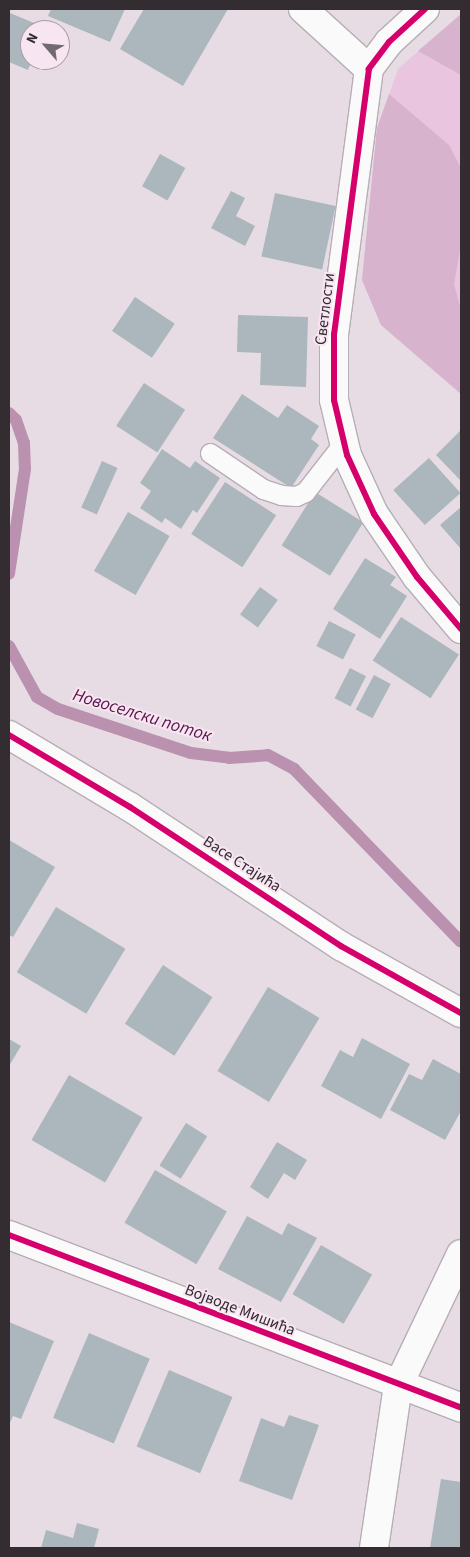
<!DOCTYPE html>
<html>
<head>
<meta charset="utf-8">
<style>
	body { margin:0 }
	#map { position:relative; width:470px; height:1557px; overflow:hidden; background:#e7dce4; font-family:"Source Sans 3",sans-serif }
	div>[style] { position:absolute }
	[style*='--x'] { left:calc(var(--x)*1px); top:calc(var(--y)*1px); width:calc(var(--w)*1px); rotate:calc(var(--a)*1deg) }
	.green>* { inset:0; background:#eac5df }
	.forest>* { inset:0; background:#d8b3cd }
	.stream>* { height:12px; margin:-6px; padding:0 6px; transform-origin:6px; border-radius:6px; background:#ba91ae }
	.building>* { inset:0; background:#abb7bd; transform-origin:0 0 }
	.roads { filter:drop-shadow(1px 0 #b6aeb4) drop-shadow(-1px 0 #b6aeb4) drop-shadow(0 1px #b6aeb4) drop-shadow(0 -1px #b6aeb4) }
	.lane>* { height:19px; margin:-9.5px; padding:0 9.5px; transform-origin:9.5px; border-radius:9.5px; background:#fbfafb }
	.street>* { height:28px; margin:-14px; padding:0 14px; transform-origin:14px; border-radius:14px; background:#fbfafb }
	.cycleway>* { height:6px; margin:-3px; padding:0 3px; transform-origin:3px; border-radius:3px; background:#d6006c }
	span { translate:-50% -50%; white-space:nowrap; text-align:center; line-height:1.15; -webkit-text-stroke:4px #f8e5f2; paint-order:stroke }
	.street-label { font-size:16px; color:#332c30 }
	.water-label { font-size:18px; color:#59164a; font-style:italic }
	.frame { position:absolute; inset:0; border:10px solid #332c30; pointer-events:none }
	.north { position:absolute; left:20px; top:20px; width:50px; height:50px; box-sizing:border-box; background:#f8e5f2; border:1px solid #a99ba4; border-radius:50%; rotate:297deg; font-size:14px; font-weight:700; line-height:20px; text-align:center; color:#332c30 }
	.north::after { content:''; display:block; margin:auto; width:18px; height:22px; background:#726a6f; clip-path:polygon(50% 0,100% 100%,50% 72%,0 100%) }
</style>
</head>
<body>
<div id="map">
	<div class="green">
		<div style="clip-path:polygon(461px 14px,461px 394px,381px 325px,362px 280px,377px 128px,398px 69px)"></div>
	</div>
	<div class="forest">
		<div style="clip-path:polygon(461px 14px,461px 75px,418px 51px)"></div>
		<div style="clip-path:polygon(389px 94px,449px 145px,461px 168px,461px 244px,454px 284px,461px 310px,461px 394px,381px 325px,362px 280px,377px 128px)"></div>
	</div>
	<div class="stream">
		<div style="--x:9;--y:413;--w:10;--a:45"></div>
		<div style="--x:16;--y:420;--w:24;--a:71"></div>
		<div style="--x:24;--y:443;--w:26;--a:88"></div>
		<div style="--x:25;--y:469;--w:106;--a:98.7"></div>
		<div style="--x:9;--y:646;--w:58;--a:61.2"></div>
		<div style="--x:37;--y:697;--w:24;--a:30"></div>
		<div style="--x:58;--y:709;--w:140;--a:18.3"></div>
		<div style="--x:191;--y:753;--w:38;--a:7"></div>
		<div style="--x:229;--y:758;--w:39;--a:-4"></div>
		<div style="--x:268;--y:755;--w:30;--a:28"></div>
		<div style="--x:294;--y:769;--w:240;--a:46"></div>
	</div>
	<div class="building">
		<div style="clip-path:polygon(51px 9px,125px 9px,110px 42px,48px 16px)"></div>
		<div style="clip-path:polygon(144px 9px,228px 9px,183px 86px,120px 49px)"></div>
		<div style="clip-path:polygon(10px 13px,46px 28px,30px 30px,32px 60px,28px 70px,9px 62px)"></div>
		<div style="left:160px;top:154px;width:29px;height:37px;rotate:29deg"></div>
		<div style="clip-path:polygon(231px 191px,245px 198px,236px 216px,255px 226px,245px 246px,211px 228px)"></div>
		<div style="left:275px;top:193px;width:62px;height:65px;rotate:12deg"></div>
		<div style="left:135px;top:297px;width:48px;height:41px;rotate:34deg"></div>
		<div style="clip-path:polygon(238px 315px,308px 317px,306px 387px,260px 385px,261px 353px,237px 352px)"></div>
		<div style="left:144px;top:383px;width:49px;height:51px;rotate:33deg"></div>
		<div style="clip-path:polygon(242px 394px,278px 418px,287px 405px,319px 426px,311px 439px,319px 445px,291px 488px,213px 438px)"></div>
		<div style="clip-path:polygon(461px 430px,461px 481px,436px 455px)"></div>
		<div style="clip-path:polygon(162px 449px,190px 468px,195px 461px,220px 478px,197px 513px,193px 510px,181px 529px,165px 518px,162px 523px,140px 508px,151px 491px,140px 483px)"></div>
		<div style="left:429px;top:458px;width:47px;height:48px;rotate:48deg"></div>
		<div style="left:102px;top:461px;width:17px;height:51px;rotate:24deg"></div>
		<div style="left:225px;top:482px;width:61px;height:62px;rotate:33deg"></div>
		<div style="left:315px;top:492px;width:57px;height:63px;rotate:32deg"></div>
		<div style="clip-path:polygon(461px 507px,461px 549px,440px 525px)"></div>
		<div style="left:128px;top:512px;width:48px;height:68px;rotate:30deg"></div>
		<div style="clip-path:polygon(365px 558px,396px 577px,390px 585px,407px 596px,380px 639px,333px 609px)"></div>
		<div style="left:260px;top:587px;width:22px;height:34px;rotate:36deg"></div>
		<div style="left:401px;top:617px;width:69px;height:52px;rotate:33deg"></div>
		<div style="left:329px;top:621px;width:30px;height:28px;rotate:27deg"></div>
		<div style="left:350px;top:668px;width:18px;height:34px;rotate:27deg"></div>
		<div style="left:374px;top:675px;width:19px;height:39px;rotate:28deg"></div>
		<div style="clip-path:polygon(9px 840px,55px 867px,13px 937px,9px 935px)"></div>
		<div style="left:56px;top:907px;width:81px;height:76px;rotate:31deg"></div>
		<div style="left:163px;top:965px;width:59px;height:70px;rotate:33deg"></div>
		<div style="left:268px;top:987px;width:60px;height:98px;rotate:31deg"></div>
		<div style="clip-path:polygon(362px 1038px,410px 1064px,381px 1119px,321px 1086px,340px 1050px,353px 1057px)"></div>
		<div style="clip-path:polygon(9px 1039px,21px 1046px,9px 1066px)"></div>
		<div style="clip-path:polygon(433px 1059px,461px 1074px,461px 1111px,445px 1140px,390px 1110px,409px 1074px,422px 1080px)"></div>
		<div style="left:69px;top:1075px;width:85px;height:75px;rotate:30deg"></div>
		<div style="left:186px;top:1123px;width:25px;height:50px;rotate:32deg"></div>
		<div style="clip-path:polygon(277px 1142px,307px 1160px,295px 1180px,284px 1173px,268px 1199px,250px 1187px)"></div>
		<div style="left:155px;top:1170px;width:83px;height:61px;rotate:30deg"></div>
		<div style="clip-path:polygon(247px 1216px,282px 1235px,288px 1223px,317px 1238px,281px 1302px,218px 1269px)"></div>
		<div style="left:321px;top:1245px;width:59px;height:57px;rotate:30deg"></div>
		<div style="clip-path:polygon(9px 1322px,54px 1341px,21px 1419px,13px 1416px,9px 1425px)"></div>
		<div style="left:89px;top:1333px;width:66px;height:92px;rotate:23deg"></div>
		<div style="left:169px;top:1370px;width:69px;height:83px;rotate:23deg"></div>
		<div style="clip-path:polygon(289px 1415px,319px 1425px,292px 1500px,239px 1481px,261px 1418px,284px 1427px)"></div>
		<div style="clip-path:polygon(441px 1479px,461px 1482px,461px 1548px,430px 1548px)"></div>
		<div style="clip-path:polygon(77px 1523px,99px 1529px,94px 1548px,41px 1548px,46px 1530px,73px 1538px)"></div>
	</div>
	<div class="roads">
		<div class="lane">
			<div style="--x:210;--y:453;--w:64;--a:34.2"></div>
			<div style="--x:263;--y:489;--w:19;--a:18"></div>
			<div style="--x:281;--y:495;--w:15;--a:4"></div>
			<div style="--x:296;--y:496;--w:10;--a:-24"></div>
			<div style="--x:305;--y:492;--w:63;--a:-52"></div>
		</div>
		<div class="street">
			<div style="--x:303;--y:9;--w:89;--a:42.3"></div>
			<div style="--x:425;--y:9;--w:49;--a:137.5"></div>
			<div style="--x:389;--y:42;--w:34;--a:127"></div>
			<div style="--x:369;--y:69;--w:267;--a:97.5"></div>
			<div style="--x:334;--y:334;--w:66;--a:90"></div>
			<div style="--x:334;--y:400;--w:57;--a:76.7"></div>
			<div style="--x:347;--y:455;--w:65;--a:65.4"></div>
			<div style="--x:374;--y:514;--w:76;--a:55.7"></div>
			<div style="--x:417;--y:577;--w:68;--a:49.8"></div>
			<div style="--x:9;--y:735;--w:141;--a:30.8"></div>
			<div style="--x:130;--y:807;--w:253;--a:33.4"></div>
			<div style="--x:341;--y:946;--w:137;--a:29.2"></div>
			<div style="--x:9;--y:1235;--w:484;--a:20.9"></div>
			<div style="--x:374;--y:1548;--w:164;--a:-81.6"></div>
			<div style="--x:398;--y:1386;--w:146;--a:-64.5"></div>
		</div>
	</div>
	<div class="cycleway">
		<div style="--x:425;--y:9;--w:49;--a:137.5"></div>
		<div style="--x:389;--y:42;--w:34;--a:127"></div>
		<div style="--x:369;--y:69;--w:267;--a:97.5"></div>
		<div style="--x:334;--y:334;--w:66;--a:90"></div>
		<div style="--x:334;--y:400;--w:57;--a:76.7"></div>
		<div style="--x:347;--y:455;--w:65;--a:65.4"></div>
		<div style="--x:374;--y:514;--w:76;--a:55.7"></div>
		<div style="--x:417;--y:577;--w:68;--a:49.8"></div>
		<div style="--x:9;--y:735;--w:141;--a:30.8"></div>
		<div style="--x:130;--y:807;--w:253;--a:33.4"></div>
		<div style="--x:341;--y:946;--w:137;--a:29.2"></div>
		<div style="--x:9;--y:1235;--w:484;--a:20.9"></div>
	</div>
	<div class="street-label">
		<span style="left:325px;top:309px;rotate:-83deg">Светлости</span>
		<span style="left:242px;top:864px;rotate:33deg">Васе Стајића</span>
		<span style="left:240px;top:1310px;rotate:21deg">Војводе Мишића</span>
	</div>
	<div class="water-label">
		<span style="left:142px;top:716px;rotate:17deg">Новоселски поток</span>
	</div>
	<div class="frame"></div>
	<div class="north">N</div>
</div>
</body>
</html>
